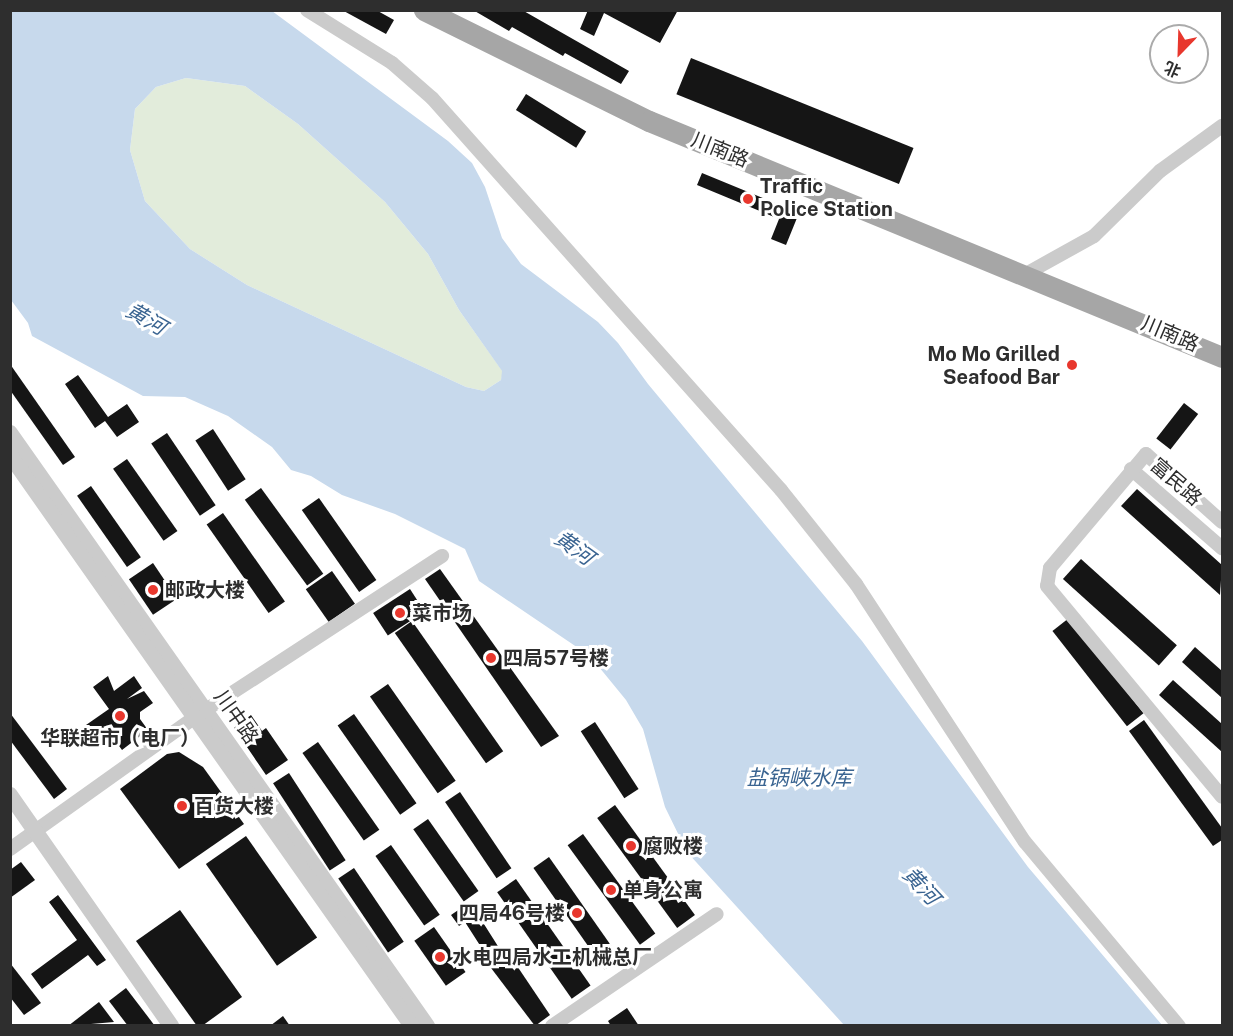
<!DOCTYPE html>
<html>
<head>
<meta charset="utf-8">
<style>
	body { margin:0 }
	#map { position:relative; width:1233px; height:1036px; overflow:hidden; background:#fff; font-family:"Public Sans","Noto Sans SC",sans-serif }
	div>[style] { position:absolute }
	[style*='--x'] { left:calc(var(--x)*1px); top:calc(var(--y)*1px); width:calc(var(--w)*1px); rotate:calc(var(--a)*1deg) }
	.green>* { inset:0; background:#e2ecdb }
	.water>* { inset:0; background:#c7d9ec }
	.building>* { inset:0; background:#151515; transform-origin:0 0 }
	.minor>* { height:14px; margin:-7px; padding:0 7px; transform-origin:7px; border-radius:7px; background:#cbcbcb }
	.tertiary>* { height:16px; margin:-8px; padding:0 8px; transform-origin:8px; border-radius:8px; background:#cbcbcb }
	.primary>* { height:21px; margin:-10.5px; padding:0 10.5px; transform-origin:10.5px; border-radius:10.5px; background:#a6a6a6 }
	.dots>* { width:16px; height:16px; translate:-50% -50%; box-sizing:border-box; border:3px solid #fff; border-radius:50% }
	span { translate:-50% -50%; white-space:nowrap; text-align:center; line-height:1.15; -webkit-text-stroke:6px #fff; paint-order:stroke }
	.street-label { font-size:20px; color:#2e2e2e }
	.poi-label { font-size:20px; color:#2e2e2e; font-weight:700 }
	.left { translate:0 -50%; text-align:left }
	.right { translate:-100% -50%; text-align:right }
	.water-label { font-size:21px; color:#3a6491; font-style:italic }
	.frame { position:absolute; inset:0; border:12px solid #2e2e2e; pointer-events:none }
	.north { position:absolute; left:1149px; top:24px; width:60px; height:60px; box-sizing:border-box; background:#fff; border:2px solid #ababab; border-radius:50%; rotate:203deg; font-size:16px; font-weight:700; line-height:24px; text-align:center; color:#2e2e2e }
	.north::after { content:''; display:block; margin:auto; width:21px; height:27px; background:#e8372d; clip-path:polygon(50% 0,100% 100%,50% 72%,0 100%) }
</style>
</head>
<body>
<div id="map">
	<div class="green">
		<div style="clip-path:polygon(186px 78px,245px 86px,298px 124px,385px 202px,428px 254px,459px 310px,503px 372px,501px 380px,484px 391px,466px 387px,247px 285px,190px 249px,145px 201px,130px 150px,135px 109px,156px 87px)"></div>
	</div>
	<div class="water">
		<div style="clip-path:polygon(evenodd,11px 10px,272px 11px,448px 141px,472px 163px,485px 187px,502px 238px,521px 264px,598px 322px,618px 343px,648px 384px,862px 641px,1028px 867px,1162px 1025px,844px 1025px,687px 852px,665px 807px,643px 729px,626px 700px,590px 656px,479px 581px,465px 549px,395px 514px,342px 495px,311px 476px,291px 470px,272px 447px,228px 416px,185px 397px,143px 396px,32px 336px,28px 323px,11px 300px,11px 10px,186px 78px,245px 86px,298px 124px,385px 202px,428px 254px,459px 310px,502px 371px,501px 380px,484px 391px,466px 387px,247px 285px,190px 249px,145px 201px,130px 150px,135px 109px,156px 87px,186px 78px)"></div>
	</div>
	<div class="building">
		<div style="clip-path:polygon(342px 10px,376px 10px,394px 20px,386px 34px)"></div>
		<div style="clip-path:polygon(473px 10px,522px 10px,629px 71px,621px 84px,565px 53px,563px 56px,512px 27px,509px 31px)"></div>
		<div style="clip-path:polygon(588px 10px,678px 10px,660px 43px,604px 13px,594px 36px,580px 29px)"></div>
		<div style="left:691px;top:58px;width:240px;height:39px;rotate:22deg"></div>
		<div style="left:526px;top:94px;width:71px;height:19px;rotate:32deg"></div>
		<div style="clip-path:polygon(702px 173px,799px 213px,786px 245px,771px 239px,779px 219px,697px 185px)"></div>
		<div style="clip-path:polygon(10px 364px,75px 457px,63px 465px,10px 390px)"></div>
		<div style="clip-path:polygon(78px 375px,108px 417px,127px 404px,139px 422px,117px 437px,105px 421px,95px 428px,65px 384px)"></div>
		<div style="left:1184px;top:403px;width:18px;height:45px;rotate:38deg"></div>
		<div style="left:213px;top:429px;width:60px;height:21px;rotate:57deg"></div>
		<div style="left:167px;top:433px;width:87px;height:19px;rotate:56deg"></div>
		<div style="left:127px;top:459px;width:88px;height:17px;rotate:55deg"></div>
		<div style="left:91px;top:486px;width:87px;height:17px;rotate:55deg"></div>
		<div style="left:261px;top:488px;width:106px;height:20px;rotate:54deg"></div>
		<div style="clip-path:polygon(1137px 489px,1222px 565px,1220px 595px,1121px 506px)"></div>
		<div style="left:319px;top:498px;width:100px;height:21px;rotate:55deg"></div>
		<div style="left:223px;top:513px;width:108px;height:20px;rotate:55deg"></div>
		<div style="left:1081px;top:559px;width:129px;height:27px;rotate:42deg"></div>
		<div style="left:153px;top:563px;width:43px;height:29px;rotate:56deg"></div>
		<div style="clip-path:polygon(440px 569px,559px 736px,541px 747px,425px 579px)"></div>
		<div style="left:332px;top:571px;width:40px;height:32px;rotate:55deg"></div>
		<div style="left:410px;top:589px;width:27px;height:44px;rotate:57deg"></div>
		<div style="left:1069px;top:618px;width:121px;height:21px;rotate:52deg"></div>
		<div style="left:412px;top:621px;width:159px;height:21px;rotate:55deg"></div>
		<div style="clip-path:polygon(1195px 647px,1222px 671px,1222px 698px,1182px 662px)"></div>
		<div style="clip-path:polygon(108px 676px,114px 691px,134px 676px,142px 688px,127px 699px,144px 691px,153px 703px,140px 712px,140px 719px,148px 730px,122px 750px,106px 728px,96px 740px,86px 725px,109px 709px,93px 687px)"></div>
		<div style="clip-path:polygon(1173px 680px,1222px 724px,1222px 752px,1159px 695px)"></div>
		<div style="left:388px;top:684px;width:118px;height:22px;rotate:55deg"></div>
		<div style="clip-path:polygon(10px 713px,67px 789px,54px 799px,10px 740px)"></div>
		<div style="left:354px;top:714px;width:109px;height:20px;rotate:55deg"></div>
		<div style="clip-path:polygon(251px 715px,262px 731px,266px 728px,288px 760px,266px 775px,234px 728px)"></div>
		<div style="clip-path:polygon(1144px 720px,1222px 828px,1222px 840px,1213px 846px,1129px 731px)"></div>
		<div style="left:595px;top:722px;width:80px;height:17px;rotate:57deg"></div>
		<div style="left:318px;top:742px;width:107px;height:19px;rotate:55deg"></div>
		<div style="clip-path:polygon(179px 752px,203px 767px,244px 824px,179px 869px,120px 789px,167px 754px)"></div>
		<div style="left:289px;top:773px;width:104px;height:19px;rotate:57deg"></div>
		<div style="left:460px;top:792px;width:92px;height:18px;rotate:56deg"></div>
		<div style="left:615px;top:805px;width:136px;height:22px;rotate:54deg"></div>
		<div style="left:428px;top:819px;width:88px;height:18px;rotate:55deg"></div>
		<div style="left:583px;top:834px;width:123px;height:19px;rotate:54deg"></div>
		<div style="left:246px;top:836px;width:124px;height:49px;rotate:55deg"></div>
		<div style="left:391px;top:845px;width:85px;height:19px;rotate:55deg"></div>
		<div style="left:549px;top:857px;width:124px;height:19px;rotate:55deg"></div>
		<div style="clip-path:polygon(21px 862px,35px 880px,10px 898px,10px 870px)"></div>
		<div style="left:354px;top:868px;width:89px;height:19px;rotate:56deg"></div>
		<div style="left:516px;top:879px;width:130px;height:23px;rotate:55deg"></div>
		<div style="clip-path:polygon(58px 895px,106px 960px,97px 966px,88px 955px,42px 989px,31px 974px,77px 940px,49px 902px)"></div>
		<div style="clip-path:polygon(470px 902px,501px 951px,484px 962px,476px 950px,481px 947px,465px 922px,459px 926px,451px 915px)"></div>
		<div style="clip-path:polygon(180px 910px,242px 997px,202px 1026px,197px 1026px,136px 941px)"></div>
		<div style="left:434px;top:927px;width:55px;height:24px;rotate:55deg"></div>
		<div style="clip-path:polygon(507px 951px,550px 1015px,535px 1026px,488px 964px)"></div>
		<div style="clip-path:polygon(10px 963px,41px 1003px,24px 1015px,10px 997px)"></div>
		<div style="clip-path:polygon(126px 988px,155px 1026px,128px 1026px,109px 1001px)"></div>
		<div style="clip-path:polygon(99px 1002px,114px 1022px,68px 1026px)"></div>
		<div style="clip-path:polygon(627px 1008px,639px 1026px,611px 1026px,608px 1021px)"></div>
		<div style="clip-path:polygon(283px 1016px,290px 1026px,270px 1026px)"></div>
	</div>
	<div class="minor">
		<div style="--x:307;--y:10;--w:100;--a:31.9"></div>
		<div style="--x:392;--y:63;--w:53;--a:41.2"></div>
		<div style="--x:432;--y:98;--w:525;--a:48.32"></div>
		<div style="--x:781;--y:490;--w:120;--a:51.4"></div>
		<div style="--x:856;--y:584;--w:308;--a:56.8"></div>
		<div style="--x:1025;--y:842;--w:240;--a:50.1"></div>
		<div style="--x:1024;--y:275;--w:80;--a:-29.1"></div>
		<div style="--x:1094;--y:236;--w:93;--a:-44.6"></div>
		<div style="--x:1160;--y:171;--w:77;--a:-36"></div>
		<div style="--x:1131;--y:469;--w:121;--a:41"></div>
		<div style="--x:1222;--y:522;--w:102;--a:-138.2"></div>
		<div style="--x:1146;--y:454;--w:149;--a:130.1"></div>
		<div style="--x:1050;--y:568;--w:18;--a:99"></div>
		<div style="--x:1047;--y:586;--w:274;--a:50.3"></div>
		<div style="--x:10;--y:849;--w:227;--a:-35.5"></div>
		<div style="--x:195;--y:717;--w:295;--a:-33.1"></div>
		<div style="--x:552;--y:1026;--w:199;--a:-34.2"></div>
	</div>
	<div class="tertiary">
		<div style="--x:10;--y:433;--w:725;--a:54.88"></div>
		<div style="--x:10;--y:455;--w:698;--a:54.85"></div>
		<div style="--x:10;--y:795;--w:282;--a:55.1"></div>
	</div>
	<div class="primary">
		<div style="--x:424;--y:10;--w:251;--a:26.3"></div>
		<div style="--x:649;--y:121;--w:620;--a:22.39"></div>
	</div>
	<div class="dots">
		<div style="left:748px;top:199px;background:#e8372d"></div>
		<div style="left:1072px;top:365px;background:#e8372d"></div>
		<div style="left:153px;top:590px;background:#e8372d"></div>
		<div style="left:400px;top:613px;background:#e8372d"></div>
		<div style="left:491px;top:658px;background:#e8372d"></div>
		<div style="left:120px;top:716px;background:#e8372d"></div>
		<div style="left:182px;top:806px;background:#e8372d"></div>
		<div style="left:631px;top:846px;background:#e8372d"></div>
		<div style="left:611px;top:890px;background:#e8372d"></div>
		<div style="left:577px;top:913px;background:#e8372d"></div>
		<div style="left:440px;top:957px;background:#e8372d"></div>
	</div>
	<div class="street-label">
		<span style="left:720px;top:150px;rotate:22deg">川南路</span>
		<span style="left:1170px;top:334px;rotate:23deg">川南路</span>
		<span style="left:1176px;top:482px;rotate:41deg">富民路</span>
		<span style="left:236px;top:717px;rotate:55deg">川中路</span>
	</div>
	<div class="poi-label">
		<span class="left" style="left:760px;top:198px">Traffic<br>Police Station</span>
		<span class="right" style="left:1060px;top:366px">Mo Mo Grilled<br>Seafood Bar</span>
		<span class="left" style="left:165px;top:590px">邮政大楼</span>
		<span class="left" style="left:412px;top:613px">菜市场</span>
		<span class="left" style="left:503px;top:658px">四局57号楼</span>
		<span style="left:120px;top:738px">华联超市（电厂）</span>
		<span class="left" style="left:194px;top:806px">百货大楼</span>
		<span class="left" style="left:643px;top:846px">腐败楼</span>
		<span class="left" style="left:623px;top:890px">单身公寓</span>
		<span class="right" style="left:565px;top:913px">四局46号楼</span>
		<span class="left" style="left:452px;top:957px">水电四局水工机械总厂</span>
	</div>
	<div class="water-label">
		<span style="left:146px;top:319px;rotate:30deg">黄河</span>
		<span style="left:574px;top:548px;rotate:36deg">黄河</span>
		<span style="left:799px;top:778px">盐锅峡水库</span>
		<span style="left:921px;top:886px;rotate:47deg">黄河</span>
	</div>
	<div class="frame"></div>
	<div class="north">北</div>
</div>
</body>
</html>
